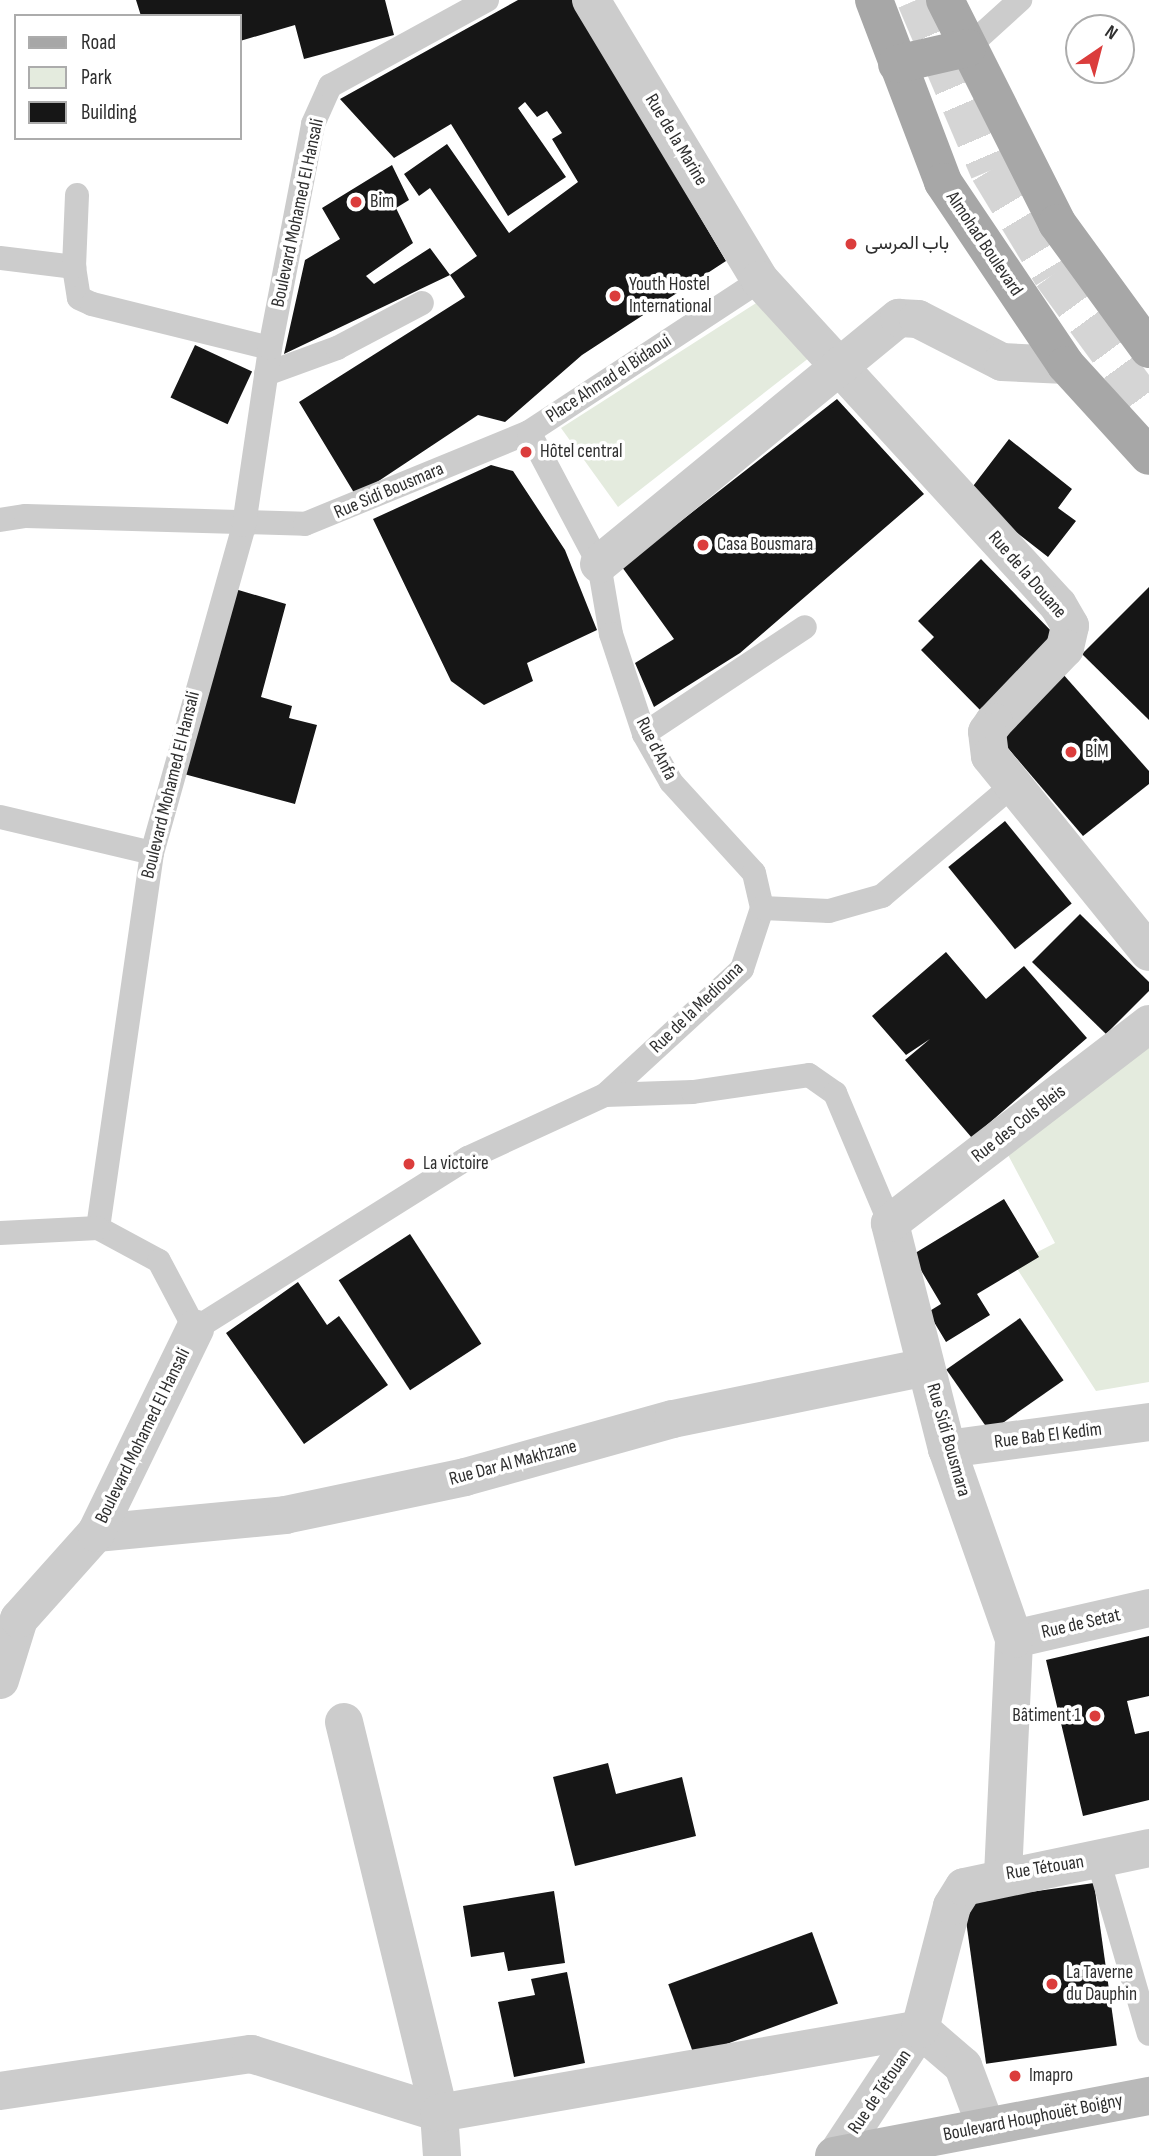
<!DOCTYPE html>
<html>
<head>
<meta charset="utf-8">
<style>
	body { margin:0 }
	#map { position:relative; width:1149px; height:2156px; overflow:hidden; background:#fff; font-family:"Sofia Sans Condensed",Vazirmatn,sans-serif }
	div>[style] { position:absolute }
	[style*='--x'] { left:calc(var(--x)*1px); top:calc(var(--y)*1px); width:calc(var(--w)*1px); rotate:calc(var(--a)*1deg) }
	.green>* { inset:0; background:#e4ebde }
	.building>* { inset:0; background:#161616; transform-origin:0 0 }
	.highway-tunnel>* { height:38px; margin-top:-19px; transform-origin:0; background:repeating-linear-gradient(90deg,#d5d5d5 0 38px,transparent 0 57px) }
	.lane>* { height:24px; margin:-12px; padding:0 12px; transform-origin:12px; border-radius:12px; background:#ccc }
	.street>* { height:38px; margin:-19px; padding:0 19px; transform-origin:19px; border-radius:19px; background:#ccc }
	.secondary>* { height:38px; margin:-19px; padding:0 19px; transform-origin:19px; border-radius:19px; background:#b9b9b9 }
	.primary>* { height:38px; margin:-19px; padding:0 19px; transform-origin:19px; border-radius:19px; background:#a7a7a7 }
	.dots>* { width:19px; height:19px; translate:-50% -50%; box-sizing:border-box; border:4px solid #fff; border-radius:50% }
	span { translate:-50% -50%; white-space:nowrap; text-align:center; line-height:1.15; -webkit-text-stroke:7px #fff; paint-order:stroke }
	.street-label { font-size:19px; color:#2f2f2f }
	.poi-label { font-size:19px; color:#2f2f2f }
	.left { translate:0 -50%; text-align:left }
	.right { translate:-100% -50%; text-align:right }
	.legend { position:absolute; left:14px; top:14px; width:228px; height:126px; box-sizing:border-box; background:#fff; border:2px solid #acacac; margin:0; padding:9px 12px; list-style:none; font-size:21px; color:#2f2f2f }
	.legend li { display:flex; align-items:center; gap:14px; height:35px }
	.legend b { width:35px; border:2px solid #acacac }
	.north { position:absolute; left:1065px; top:14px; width:70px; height:70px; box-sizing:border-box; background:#fff; border:2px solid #acacac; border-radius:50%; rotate:35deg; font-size:19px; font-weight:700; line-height:28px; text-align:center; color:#2f2f2f }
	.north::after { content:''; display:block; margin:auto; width:24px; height:32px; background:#db3d3c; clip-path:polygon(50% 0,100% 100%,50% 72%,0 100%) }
</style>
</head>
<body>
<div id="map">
	<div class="green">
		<div style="clip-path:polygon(767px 296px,814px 354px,618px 507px,561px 428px)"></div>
		<div style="clip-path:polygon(1149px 1028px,1149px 1382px,1096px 1391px,1014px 1264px,1055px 1243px,1007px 1153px)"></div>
	</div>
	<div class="building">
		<div style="clip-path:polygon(136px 0,385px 0,394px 35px,304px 59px,295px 25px,240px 41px,240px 16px,141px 16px)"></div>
		<div style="clip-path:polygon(518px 0,573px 0,726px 261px,582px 355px,505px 422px,478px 415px,356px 496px,299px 402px,465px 297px,450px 275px,477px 256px,430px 188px,419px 196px,404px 174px,447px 144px,509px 233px,578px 182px,552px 139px,562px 133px,547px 111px,537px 117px,525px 102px,518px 108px,566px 177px,508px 216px,451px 124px,394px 158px,340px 99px)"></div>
		<div style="clip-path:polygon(392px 165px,409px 200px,396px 208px,413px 243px,366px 276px,374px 284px,430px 248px,450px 275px,284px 354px,305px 260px,340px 239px,322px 208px)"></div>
		<div style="left:195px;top:345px;width:63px;height:58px;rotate:25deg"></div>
		<div style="clip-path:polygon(837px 399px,924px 494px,740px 653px,654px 707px,635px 663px,674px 639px,622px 567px)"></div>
		<div style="clip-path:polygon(1009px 439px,1072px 489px,1058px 508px,1076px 521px,1048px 557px,967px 494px)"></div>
		<div style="clip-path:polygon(491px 465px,513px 471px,565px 550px,597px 630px,527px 663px,533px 681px,484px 705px,451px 681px,373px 519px)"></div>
		<div style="clip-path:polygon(981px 559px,1057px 637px,981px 711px,921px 650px,934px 637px,918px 621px)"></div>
		<div style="clip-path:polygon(1149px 587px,1149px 720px,1082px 654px)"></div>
		<div style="clip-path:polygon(235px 589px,286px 604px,261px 697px,292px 706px,289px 718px,317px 725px,295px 804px,184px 774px)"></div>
		<div style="clip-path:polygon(1062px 673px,1149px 771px,1149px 784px,1083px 836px,995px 733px)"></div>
		<div style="left:1005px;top:821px;width:106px;height:73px;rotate:51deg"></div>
		<div style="clip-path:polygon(1080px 914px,1149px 982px,1149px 991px,1106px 1034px,1032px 962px)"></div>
		<div style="clip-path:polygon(946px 952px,986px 999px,1024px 966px,1087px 1038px,972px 1138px,905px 1060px,930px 1039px,906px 1055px,872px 1016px)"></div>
		<div style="clip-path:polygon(1004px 1199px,1039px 1257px,977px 1294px,990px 1315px,946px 1342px,928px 1312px,941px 1304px,912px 1255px)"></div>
		<div style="left:410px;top:1234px;width:131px;height:85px;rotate:57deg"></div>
		<div style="clip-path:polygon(298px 1282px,327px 1325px,339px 1316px,388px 1385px,304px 1444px,226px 1333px)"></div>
		<div style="left:1020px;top:1318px;width:76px;height:90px;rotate:55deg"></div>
		<div style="clip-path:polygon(1149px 1636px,1149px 1696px,1127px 1701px,1135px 1734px,1149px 1731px,1149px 1800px,1083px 1816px,1046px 1660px)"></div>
		<div style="clip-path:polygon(608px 1763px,616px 1794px,682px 1777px,696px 1836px,575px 1866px,553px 1777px)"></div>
		<div style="left:1094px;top:1883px;width:164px;height:132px;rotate:82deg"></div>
		<div style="clip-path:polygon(554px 1891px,565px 1963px,508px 1971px,504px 1952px,471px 1957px,463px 1906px)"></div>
		<div style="left:812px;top:1932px;width:76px;height:153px;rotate:70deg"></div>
		<div style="clip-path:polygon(567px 1972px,585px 2063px,514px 2077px,498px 2002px,535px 1995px,531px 1979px)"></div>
	</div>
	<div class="highway-tunnel">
		<div style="--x:916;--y:0;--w:186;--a:66.9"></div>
		<div style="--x:989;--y:171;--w:122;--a:58.8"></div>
		<div style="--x:1052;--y:275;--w:164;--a:53.7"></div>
	</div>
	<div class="lane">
		<div style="--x:967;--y:48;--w:72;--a:-42.2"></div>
		<div style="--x:0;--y:258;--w:75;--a:6.9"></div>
		<div style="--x:74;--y:267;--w:31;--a:81"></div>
		<div style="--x:79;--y:298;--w:14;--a:25"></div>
		<div style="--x:92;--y:304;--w:183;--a:13.9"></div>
		<div style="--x:74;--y:267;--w:72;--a:-87.6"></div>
		<div style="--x:266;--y:374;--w:76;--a:-20.1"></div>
		<div style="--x:337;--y:348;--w:96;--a:-27.9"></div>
		<div style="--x:529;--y:432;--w:149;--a:62.1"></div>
		<div style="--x:599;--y:564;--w:71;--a:80.3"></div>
		<div style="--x:611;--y:634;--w:105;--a:71.7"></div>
		<div style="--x:644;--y:734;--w:55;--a:60.6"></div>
		<div style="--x:671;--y:782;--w:123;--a:47.6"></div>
		<div style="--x:754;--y:873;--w:36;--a:77"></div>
		<div style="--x:0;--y:520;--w:26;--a:-9"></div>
		<div style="--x:26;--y:516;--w:279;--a:1.6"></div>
		<div style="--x:305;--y:524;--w:242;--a:-22.3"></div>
		<div style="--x:529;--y:432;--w:277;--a:-33.3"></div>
		<div style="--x:644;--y:734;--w:193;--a:-33.6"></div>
		<div style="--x:0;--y:817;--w:156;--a:13.3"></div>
		<div style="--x:605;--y:1095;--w:186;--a:-42.6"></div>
		<div style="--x:742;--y:969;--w:64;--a:-71.8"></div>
		<div style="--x:762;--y:908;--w:67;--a:2.6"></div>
		<div style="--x:829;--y:911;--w:55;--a:-15.8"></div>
		<div style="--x:882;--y:896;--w:173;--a:-40.3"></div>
		<div style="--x:98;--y:1228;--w:379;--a:-81.8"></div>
		<div style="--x:152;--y:853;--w:341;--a:-74.3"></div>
		<div style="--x:244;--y:525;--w:179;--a:-81.6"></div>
		<div style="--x:270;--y:348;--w:228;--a:-79.1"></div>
		<div style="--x:313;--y:124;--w:42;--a:-65.9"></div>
		<div style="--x:330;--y:86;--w:179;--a:-28.7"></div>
		<div style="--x:98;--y:1228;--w:69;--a:28.4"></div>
		<div style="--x:159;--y:1261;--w:77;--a:62.1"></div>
		<div style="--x:195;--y:1329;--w:322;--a:-32.1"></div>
		<div style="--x:468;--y:1158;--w:151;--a:-24.7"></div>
		<div style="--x:605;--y:1095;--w:88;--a:-2"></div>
		<div style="--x:693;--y:1092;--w:117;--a:-8.3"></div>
		<div style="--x:809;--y:1075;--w:32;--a:35"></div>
		<div style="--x:835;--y:1093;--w:141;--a:67.1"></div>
		<div style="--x:0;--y:1233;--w:98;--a:-2.9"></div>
		<div style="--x:1098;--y:1859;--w:182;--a:73.8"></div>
	</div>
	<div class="street">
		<div style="--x:591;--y:0;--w:327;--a:58.9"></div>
		<div style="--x:760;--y:280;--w:441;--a:47.5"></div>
		<div style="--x:1058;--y:605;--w:24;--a:60"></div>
		<div style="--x:1070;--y:626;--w:23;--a:103"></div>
		<div style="--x:1065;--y:648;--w:103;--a:133.8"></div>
		<div style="--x:994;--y:722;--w:12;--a:125"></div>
		<div style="--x:987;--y:732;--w:24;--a:83"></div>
		<div style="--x:990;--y:756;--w:252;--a:51"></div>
		<div style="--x:599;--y:564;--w:388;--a:-39.4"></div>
		<div style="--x:899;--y:318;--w:19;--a:3"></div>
		<div style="--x:918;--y:319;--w:94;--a:27.1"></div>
		<div style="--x:1002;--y:362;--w:64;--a:2.7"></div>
		<div style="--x:947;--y:1449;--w:204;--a:-7.6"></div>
		<div style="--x:96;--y:1533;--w:190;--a:-5.4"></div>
		<div style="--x:285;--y:1515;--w:184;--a:-11.9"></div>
		<div style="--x:465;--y:1477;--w:216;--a:-15.6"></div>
		<div style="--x:673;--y:1419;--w:258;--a:-11.6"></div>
		<div style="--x:1014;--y:1639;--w:139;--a:-12.9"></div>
		<div style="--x:0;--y:1680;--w:64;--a:-72.7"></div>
		<div style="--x:19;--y:1619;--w:115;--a:-48.2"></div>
		<div style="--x:96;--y:1533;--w:227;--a:-64.1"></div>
		<div style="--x:344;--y:1722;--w:402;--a:76.3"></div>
		<div style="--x:439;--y:2113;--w:43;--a:86"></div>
		<div style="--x:1003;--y:1875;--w:236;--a:-87.3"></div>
		<div style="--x:1014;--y:1639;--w:201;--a:-109.4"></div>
		<div style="--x:947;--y:1449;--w:233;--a:-104.2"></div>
		<div style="--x:890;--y:1223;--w:327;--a:-37.5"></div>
		<div style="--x:0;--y:2091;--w:254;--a:-8.4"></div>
		<div style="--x:251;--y:2054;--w:197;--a:17.4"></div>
		<div style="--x:439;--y:2113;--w:488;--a:-9.9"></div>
		<div style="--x:920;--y:2029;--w:57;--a:40.7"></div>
		<div style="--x:963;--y:2066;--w:65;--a:69.3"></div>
		<div style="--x:836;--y:2156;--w:152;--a:-56.5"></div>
		<div style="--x:920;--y:2029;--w:127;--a:-75.4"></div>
		<div style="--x:952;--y:1906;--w:22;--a:-58"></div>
		<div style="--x:964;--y:1887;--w:189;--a:-11.9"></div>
	</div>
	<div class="secondary">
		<div style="--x:834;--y:2156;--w:321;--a:-10.8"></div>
	</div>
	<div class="primary">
		<div style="--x:874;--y:0;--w:195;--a:69.2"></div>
		<div style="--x:943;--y:182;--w:220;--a:56.1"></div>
		<div style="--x:1066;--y:365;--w:123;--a:47.6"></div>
		<div style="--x:945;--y:0;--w:250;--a:63.3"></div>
		<div style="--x:1057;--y:223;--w:156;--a:53.9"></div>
		<div style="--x:897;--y:64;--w:72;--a:-12.9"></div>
	</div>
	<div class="dots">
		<div style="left:356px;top:202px;background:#db3d3c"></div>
		<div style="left:851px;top:244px;background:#db3d3c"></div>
		<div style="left:615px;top:296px;background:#db3d3c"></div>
		<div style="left:526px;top:452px;background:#db3d3c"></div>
		<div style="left:703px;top:545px;background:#db3d3c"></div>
		<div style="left:1071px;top:752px;background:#db3d3c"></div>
		<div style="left:409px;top:1164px;background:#db3d3c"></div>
		<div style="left:1095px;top:1716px;background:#db3d3c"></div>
		<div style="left:1052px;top:1984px;background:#db3d3c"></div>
		<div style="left:1015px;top:2076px;background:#db3d3c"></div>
	</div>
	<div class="street-label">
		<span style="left:676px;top:140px;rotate:59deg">Rue de la Marine</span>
		<span style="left:298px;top:213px;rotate:-78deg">Boulevard Mohamed El Hansali</span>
		<span style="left:984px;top:244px;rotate:56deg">Almohad Boulevard</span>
		<span style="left:609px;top:379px;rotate:-33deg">Place Ahmad el Bidaoui</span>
		<span style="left:389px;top:491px;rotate:-23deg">Rue Sidi Bousmara</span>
		<span style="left:1027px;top:575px;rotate:49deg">Rue de la Douane</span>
		<span style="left:656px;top:749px;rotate:63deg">Rue d'Anfa</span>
		<span style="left:171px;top:785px;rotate:-76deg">Boulevard Mohamed El Hansali</span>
		<span style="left:697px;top:1008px;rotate:-44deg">Rue de la Mediouna</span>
		<span style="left:1019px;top:1124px;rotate:-38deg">Rue des Cols Bleis</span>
		<span style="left:143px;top:1436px;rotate:-64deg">Boulevard Mohamed El Hansali</span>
		<span style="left:1048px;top:1436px;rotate:-7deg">Rue Bab El Kedim</span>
		<span style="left:948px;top:1440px;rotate:74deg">Rue Sidi Bousmara</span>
		<span style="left:513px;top:1463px;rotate:-15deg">Rue Dar Al Makhzane</span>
		<span style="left:1081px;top:1624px;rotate:-13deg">Rue de Setat</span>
		<span style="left:1045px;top:1868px;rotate:-9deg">Rue Tétouan</span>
		<span style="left:880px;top:2092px;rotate:-56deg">Rue de Tétouan</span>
		<span style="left:1033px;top:2118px;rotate:-11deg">Boulevard Houphouët Boigny</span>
	</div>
	<div class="poi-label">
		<span class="left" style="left:370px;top:202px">Bim</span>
		<span class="left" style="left:865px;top:244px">باب المرسى</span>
		<span class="left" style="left:629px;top:296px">Youth Hostel<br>International</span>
		<span class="left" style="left:540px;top:452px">Hôtel central</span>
		<span class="left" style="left:717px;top:545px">Casa Bousmara</span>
		<span class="left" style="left:1085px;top:752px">BİM</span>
		<span class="left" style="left:423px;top:1164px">La victoire</span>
		<span class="right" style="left:1081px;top:1716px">Bâtiment 1</span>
		<span class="left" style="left:1066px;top:1984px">La Taverne<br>du Dauphin</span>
		<span class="left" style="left:1029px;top:2076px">Imapro</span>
	</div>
	<ul class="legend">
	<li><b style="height:9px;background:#a7a7a7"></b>Road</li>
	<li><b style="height:19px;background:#e4ebde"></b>Park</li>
	<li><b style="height:19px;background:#161616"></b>Building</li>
	</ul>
	<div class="north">N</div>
</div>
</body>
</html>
